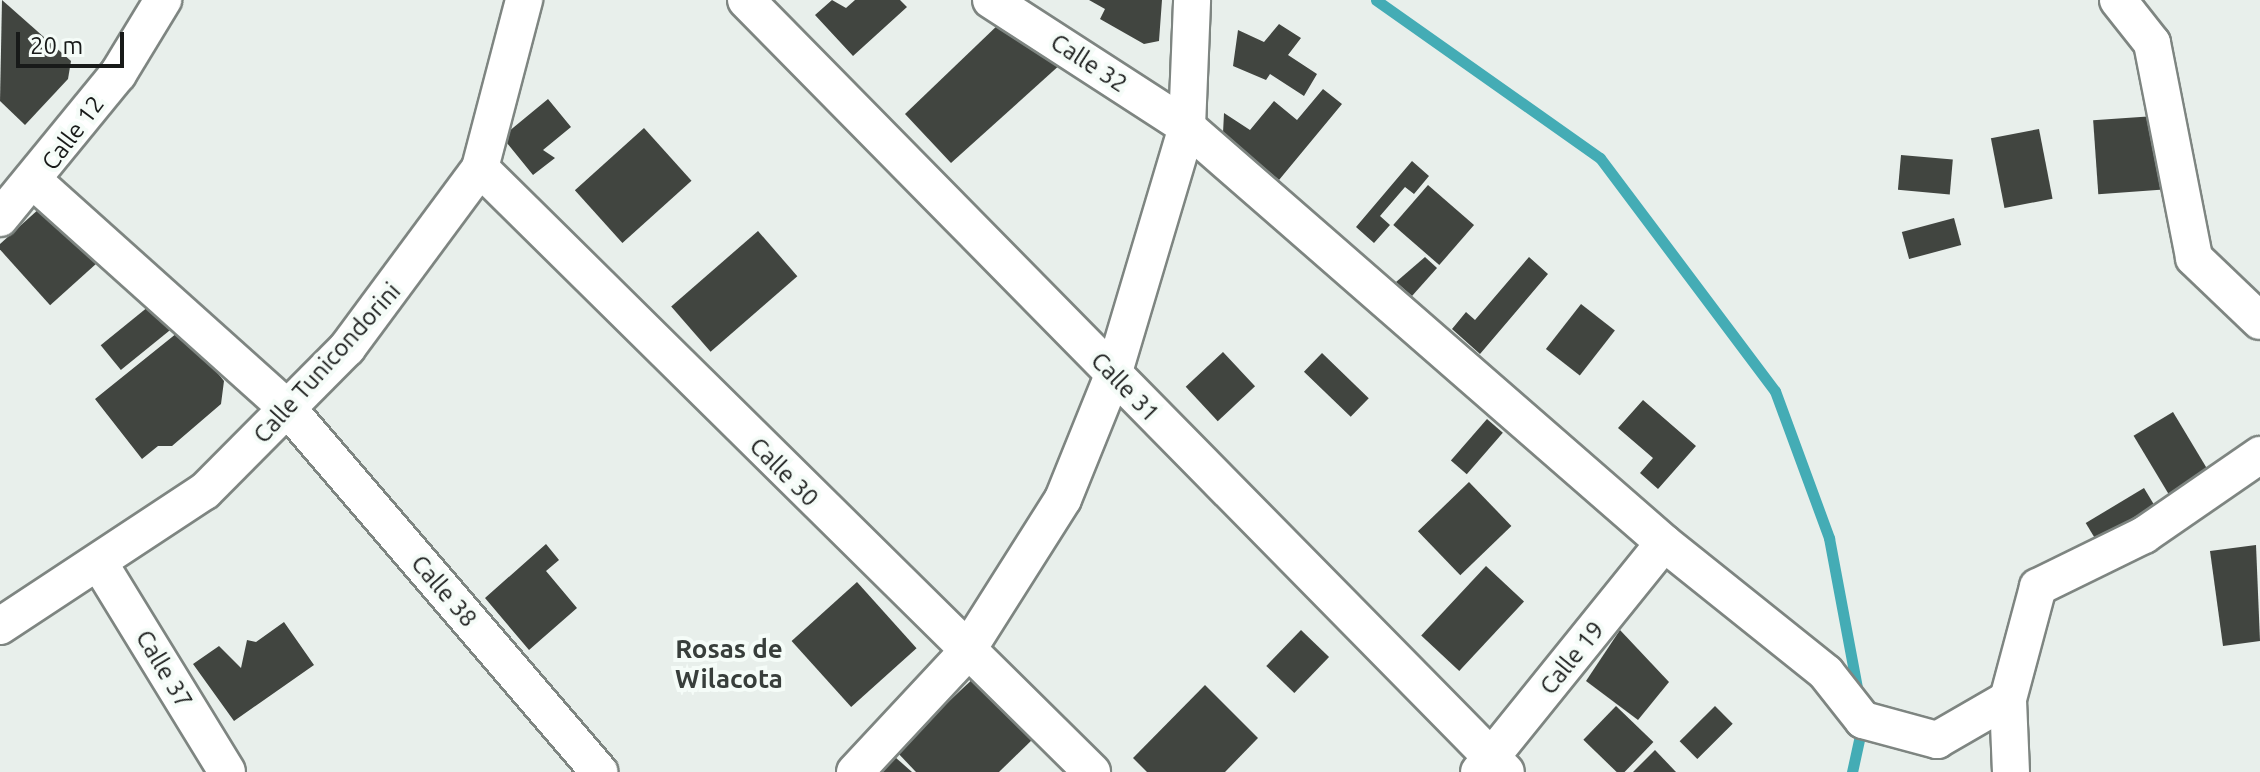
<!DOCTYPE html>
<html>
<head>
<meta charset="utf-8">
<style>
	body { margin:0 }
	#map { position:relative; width:2260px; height:772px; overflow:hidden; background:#e8efeb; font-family:Ubuntu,sans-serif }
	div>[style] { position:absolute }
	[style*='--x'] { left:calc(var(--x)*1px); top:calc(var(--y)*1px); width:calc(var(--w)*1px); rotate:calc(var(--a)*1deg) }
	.stream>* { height:11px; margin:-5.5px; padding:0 5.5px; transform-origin:5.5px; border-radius:5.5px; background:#44acb5 }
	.building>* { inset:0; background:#414540; transform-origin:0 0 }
	.roads { filter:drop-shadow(2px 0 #7e8581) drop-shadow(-2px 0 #7e8581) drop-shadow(0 2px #7e8581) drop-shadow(0 -2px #7e8581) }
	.minor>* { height:36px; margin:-18px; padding:0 18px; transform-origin:18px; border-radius:18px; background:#fff }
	span { translate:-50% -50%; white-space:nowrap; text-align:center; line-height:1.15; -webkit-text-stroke:8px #f5fcf8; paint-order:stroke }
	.street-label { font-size:24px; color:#181a19 }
	.neighbourhood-label { font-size:26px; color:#383e3b; font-weight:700 }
	.scale { position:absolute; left:16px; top:32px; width:108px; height:36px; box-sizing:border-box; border:4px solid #181a19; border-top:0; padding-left:10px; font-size:24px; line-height:28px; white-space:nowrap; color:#181a19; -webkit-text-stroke:6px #f5fcf8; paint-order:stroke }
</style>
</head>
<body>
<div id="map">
	<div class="stream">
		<div style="--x:1376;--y:0;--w:274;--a:35.2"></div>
		<div style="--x:1600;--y:158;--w:291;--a:53.1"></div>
		<div style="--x:1775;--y:391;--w:157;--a:69.8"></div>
		<div style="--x:1829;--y:538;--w:158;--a:79.4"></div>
		<div style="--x:1852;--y:772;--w:47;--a:-77.7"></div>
	</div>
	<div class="building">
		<div style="clip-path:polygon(2px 0,71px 61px,68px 79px,25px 125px,0 101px)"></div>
		<div style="clip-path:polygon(832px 0,846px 8px,855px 0,900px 0,907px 7px,853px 56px,815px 15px)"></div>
		<div style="clip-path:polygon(1089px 0,1162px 0,1159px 41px,1144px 44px,1100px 19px,1105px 9px)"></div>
		<div style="clip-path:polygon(1001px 22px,1062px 63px,951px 163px,905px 114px)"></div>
		<div style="clip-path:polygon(1279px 24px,1301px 38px,1288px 55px,1317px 74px,1304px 96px,1270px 74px,1266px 80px,1233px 66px,1238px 30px,1264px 42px)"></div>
		<div style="clip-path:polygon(1323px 89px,1342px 104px,1279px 180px,1223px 133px,1224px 113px,1250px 130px,1274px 101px,1297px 120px)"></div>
		<div style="clip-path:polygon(548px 99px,571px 127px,543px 150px,555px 158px,533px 175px,502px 137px)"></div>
		<div style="left:2155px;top:116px;width:74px;height:62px;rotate:86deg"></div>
		<div style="left:644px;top:128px;width:71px;height:93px;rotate:48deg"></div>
		<div style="left:2039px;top:129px;width:71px;height:49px;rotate:79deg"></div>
		<div style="left:1901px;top:155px;width:52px;height:35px;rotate:5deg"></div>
		<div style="clip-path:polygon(1412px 161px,1429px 176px,1414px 194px,1405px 187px,1380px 216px,1390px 225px,1374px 243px,1356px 227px)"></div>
		<div style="left:1428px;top:185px;width:61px;height:53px;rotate:41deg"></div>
		<div style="left:50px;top:199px;width:79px;height:71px;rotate:48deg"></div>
		<div style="left:1954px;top:218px;width:28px;height:54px;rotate:75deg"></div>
		<div style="left:758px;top:231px;width:60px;height:115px;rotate:49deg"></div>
		<div style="clip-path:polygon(1425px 257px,1437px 268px,1412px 296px,1396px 282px)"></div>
		<div style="clip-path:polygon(1529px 257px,1548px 274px,1480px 354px,1452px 329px,1466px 312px,1475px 320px)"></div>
		<div style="left:159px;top:298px;width:32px;height:75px;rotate:51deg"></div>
		<div style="left:1581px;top:304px;width:43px;height:57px;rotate:38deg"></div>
		<div style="clip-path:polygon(182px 329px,224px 381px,221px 404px,172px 446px,158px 446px,142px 459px,95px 399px)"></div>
		<div style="left:1223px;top:352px;width:47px;height:51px;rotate:47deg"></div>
		<div style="left:1322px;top:353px;width:65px;height:26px;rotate:44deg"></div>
		<div style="clip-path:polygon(1643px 400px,1696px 446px,1658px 489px,1640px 473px,1653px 458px,1618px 428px)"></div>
		<div style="left:2173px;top:412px;width:75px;height:46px;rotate:59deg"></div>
		<div style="left:1487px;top:419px;width:21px;height:55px;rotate:41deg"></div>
		<div style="left:1469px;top:482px;width:61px;height:71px;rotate:46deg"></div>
		<div style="left:2144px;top:488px;width:26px;height:68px;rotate:59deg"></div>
		<div style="clip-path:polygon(546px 544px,559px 560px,546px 571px,577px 608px,529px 650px,485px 598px)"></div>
		<div style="clip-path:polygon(2256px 545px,2260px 641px,2223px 646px,2210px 551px)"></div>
		<div style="left:1486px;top:566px;width:52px;height:95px;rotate:43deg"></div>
		<div style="left:857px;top:582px;width:89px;height:88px;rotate:48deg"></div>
		<div style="clip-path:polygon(284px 622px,314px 665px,234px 721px,193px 664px,219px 646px,241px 668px,247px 640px,256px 642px)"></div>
		<div style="left:1301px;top:630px;width:39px;height:50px;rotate:44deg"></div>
		<div style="clip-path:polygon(1620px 630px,1669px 682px,1638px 720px,1586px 681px)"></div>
		<div style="clip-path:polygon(977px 675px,1035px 737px,999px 772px,916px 772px,896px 751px)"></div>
		<div style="clip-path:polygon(1205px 685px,1258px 738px,1225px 772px,1147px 772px,1133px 758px)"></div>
		<div style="left:1616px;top:706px;width:52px;height:47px;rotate:44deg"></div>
		<div style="left:1715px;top:706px;width:25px;height:50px;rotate:45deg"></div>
		<div style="clip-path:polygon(1655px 750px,1676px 772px,1633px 772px)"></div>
		<div style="clip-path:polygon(895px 757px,912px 772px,876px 772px,885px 762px)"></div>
	</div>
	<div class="roads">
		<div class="minor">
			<div style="--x:746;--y:0;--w:1083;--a:45.45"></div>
			<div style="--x:991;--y:0;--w:234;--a:32.9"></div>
			<div style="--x:1187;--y:127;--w:633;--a:41.09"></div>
			<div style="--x:1664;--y:543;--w:208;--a:38.7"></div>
			<div style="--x:1826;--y:673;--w:60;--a:51.8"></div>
			<div style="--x:1863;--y:720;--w:77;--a:15.1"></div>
			<div style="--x:1937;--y:740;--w:82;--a:-30"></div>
			<div style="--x:2118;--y:0;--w:55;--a:51.7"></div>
			<div style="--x:2152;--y:43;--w:219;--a:78.9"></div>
			<div style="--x:2194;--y:258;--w:91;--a:43.7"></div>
			<div style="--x:480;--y:168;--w:860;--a:44.62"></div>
			<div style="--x:35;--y:182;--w:341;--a:41.9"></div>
			<div style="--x:289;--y:410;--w:477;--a:49.4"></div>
			<div style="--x:0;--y:218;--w:186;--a:-50.7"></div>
			<div style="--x:118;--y:74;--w:87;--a:-58.7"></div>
			<div style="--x:101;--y:566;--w:241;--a:58.5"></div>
			<div style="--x:0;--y:626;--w:245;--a:-33.4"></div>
			<div style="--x:205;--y:491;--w:202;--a:-45.2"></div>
			<div style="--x:347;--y:348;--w:224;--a:-53.5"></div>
			<div style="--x:480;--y:168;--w:174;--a:-75.3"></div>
			<div style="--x:855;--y:772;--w:161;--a:-47"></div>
			<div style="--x:965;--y:654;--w:183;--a:-57.7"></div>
			<div style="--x:1063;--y:499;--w:134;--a:-68"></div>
			<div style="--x:1113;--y:375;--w:259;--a:-73.4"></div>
			<div style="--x:1187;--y:127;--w:127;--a:-87.7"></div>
			<div style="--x:1479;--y:772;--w:294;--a:-51.1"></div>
			<div style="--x:2011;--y:772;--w:73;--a:-92.4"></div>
			<div style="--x:2008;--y:699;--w:116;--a:-75"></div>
			<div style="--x:2038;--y:587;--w:118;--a:-26.1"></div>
			<div style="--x:2144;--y:535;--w:141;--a:-34.6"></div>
		</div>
	</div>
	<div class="street-label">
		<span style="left:1089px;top:63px;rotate:33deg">Calle 32</span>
		<span style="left:73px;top:133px;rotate:-53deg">Calle 12</span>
		<span style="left:327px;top:363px;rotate:-48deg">Calle Tunicondorini</span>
		<span style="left:1125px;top:387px;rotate:46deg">Calle 31</span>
		<span style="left:784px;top:472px;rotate:45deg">Calle 30</span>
		<span style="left:444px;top:591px;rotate:49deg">Calle 38</span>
		<span style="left:1572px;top:658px;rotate:-51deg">Calle 19</span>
		<span style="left:164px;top:669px;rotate:59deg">Calle 37</span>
	</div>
	<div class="neighbourhood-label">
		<span style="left:729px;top:664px">Rosas de<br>Wilacota</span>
	</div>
	<div class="scale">20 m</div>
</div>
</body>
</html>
